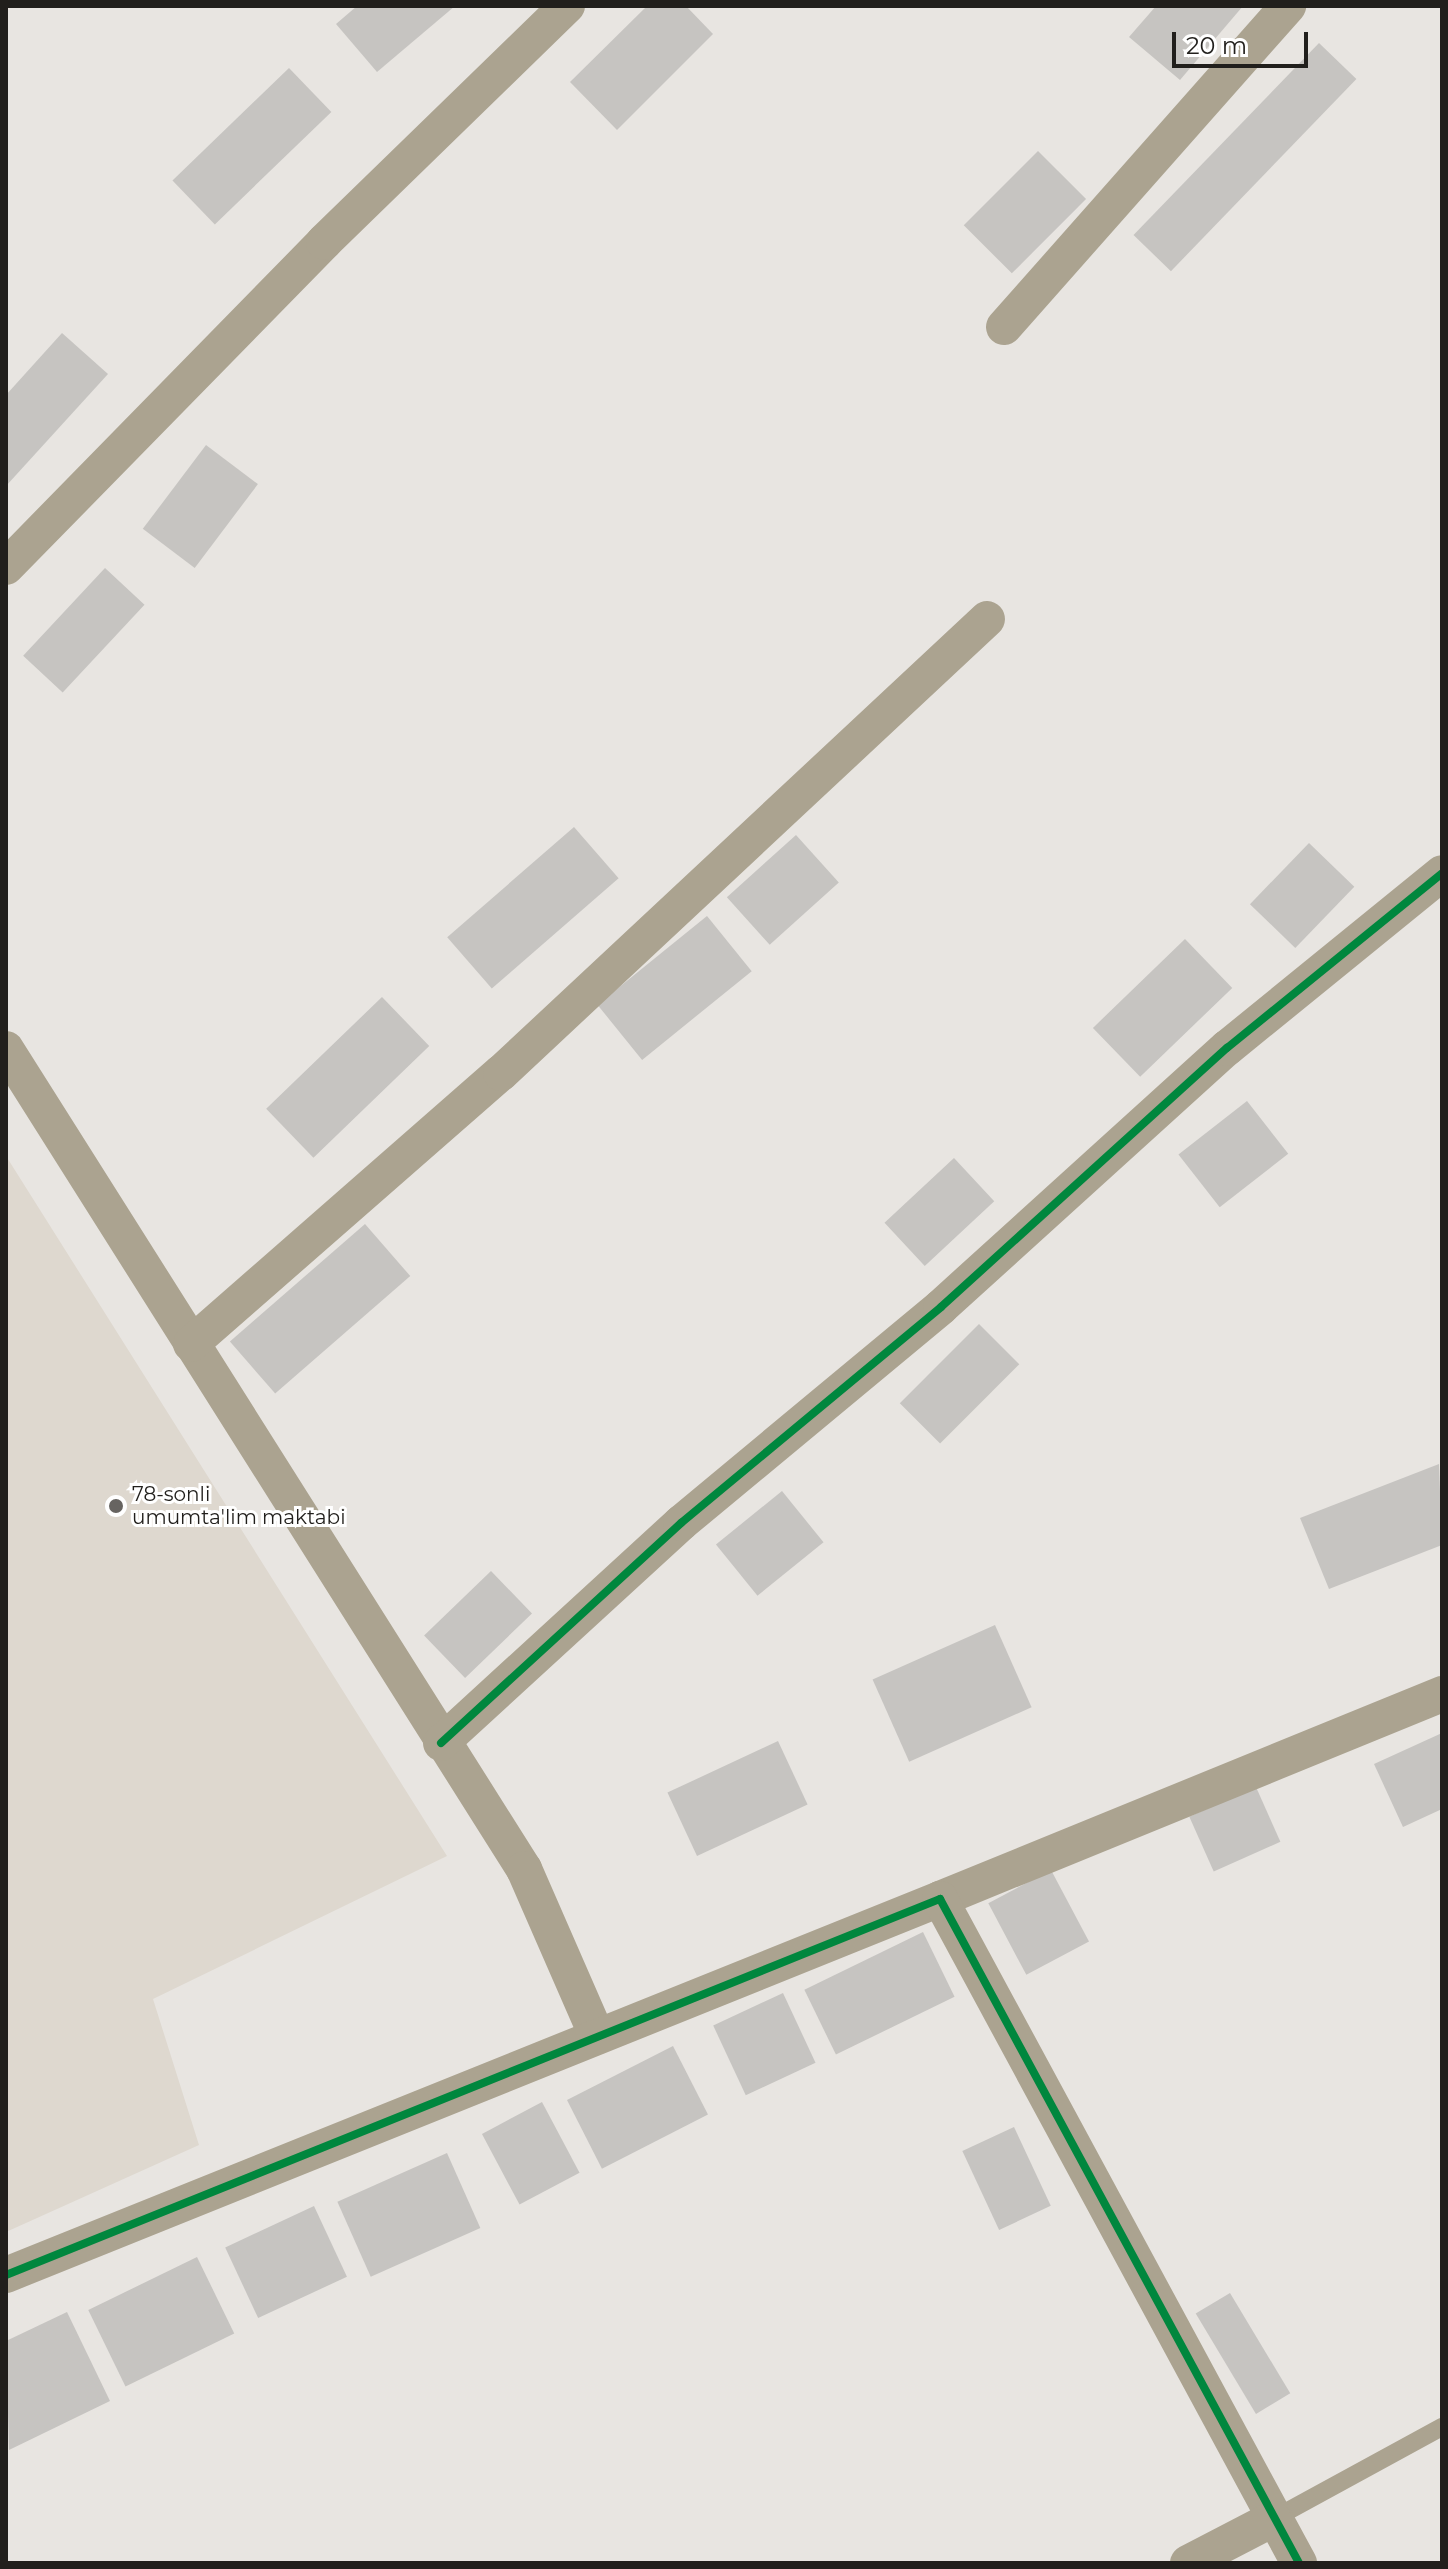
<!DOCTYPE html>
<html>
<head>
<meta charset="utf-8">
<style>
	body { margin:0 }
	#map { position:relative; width:1448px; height:2569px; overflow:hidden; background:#e8e5e1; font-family:Montserrat,sans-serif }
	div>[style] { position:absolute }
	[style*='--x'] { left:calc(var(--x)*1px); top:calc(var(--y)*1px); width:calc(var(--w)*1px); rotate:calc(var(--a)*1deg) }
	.built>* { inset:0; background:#ded8cf }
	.building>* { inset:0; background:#c6c4c1; transform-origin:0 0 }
	.service>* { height:18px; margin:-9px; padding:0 9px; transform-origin:9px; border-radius:9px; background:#aba390 }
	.minor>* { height:36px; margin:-18px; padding:0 18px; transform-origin:18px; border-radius:18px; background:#aba390 }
	.cycleway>* { height:8px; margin:-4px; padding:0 4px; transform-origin:4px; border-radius:4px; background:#00873e }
	.dots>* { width:22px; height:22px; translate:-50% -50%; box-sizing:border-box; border:4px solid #fff; border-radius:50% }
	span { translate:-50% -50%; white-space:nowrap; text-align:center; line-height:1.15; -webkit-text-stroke:6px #fff; paint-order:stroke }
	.poi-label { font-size:20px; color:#211f1c }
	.left { translate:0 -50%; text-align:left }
	.frame { position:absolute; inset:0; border:8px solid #211f1c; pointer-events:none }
	.scale { position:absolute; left:1172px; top:32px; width:136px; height:36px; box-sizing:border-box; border:4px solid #211f1c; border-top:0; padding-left:10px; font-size:24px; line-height:28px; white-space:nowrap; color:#211f1c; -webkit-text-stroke:6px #fff; paint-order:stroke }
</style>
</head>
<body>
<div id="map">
	<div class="built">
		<div style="clip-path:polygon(6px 1156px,447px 1856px,153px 1999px,199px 2145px,6px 2232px)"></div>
	</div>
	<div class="building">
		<div style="clip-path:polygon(357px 6px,455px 6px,377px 72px,336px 24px)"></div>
		<div style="clip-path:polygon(647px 6px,686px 6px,713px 34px,617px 130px,570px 82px)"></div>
		<div style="clip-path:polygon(1156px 6px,1243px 6px,1180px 80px,1129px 37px)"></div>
		<div style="left:1319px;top:43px;width:52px;height:267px;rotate:44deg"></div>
		<div style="left:289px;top:68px;width:61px;height:162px;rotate:46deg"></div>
		<div style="left:1038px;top:151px;width:68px;height:105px;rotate:45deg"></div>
		<div style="clip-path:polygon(62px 333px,108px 374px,6px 486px,6px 395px)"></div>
		<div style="left:206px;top:445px;width:65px;height:105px;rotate:37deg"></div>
		<div style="left:105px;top:568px;width:54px;height:120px;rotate:43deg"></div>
		<div style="left:574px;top:827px;width:68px;height:168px;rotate:49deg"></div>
		<div style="left:796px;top:835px;width:64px;height:93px;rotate:48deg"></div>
		<div style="left:1309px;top:843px;width:63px;height:85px;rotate:44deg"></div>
		<div style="left:707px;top:916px;width:71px;height:141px;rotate:51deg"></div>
		<div style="left:1185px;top:939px;width:68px;height:128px;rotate:46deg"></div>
		<div style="left:382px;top:997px;width:68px;height:161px;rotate:46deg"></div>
		<div style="left:1247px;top:1101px;width:67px;height:87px;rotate:52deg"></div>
		<div style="left:954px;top:1158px;width:59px;height:95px;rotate:47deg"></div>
		<div style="left:365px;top:1224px;width:69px;height:179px;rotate:49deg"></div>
		<div style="left:979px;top:1324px;width:57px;height:112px;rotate:45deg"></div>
		<div style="clip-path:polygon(1439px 1464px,1442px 1545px,1329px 1589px,1300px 1518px)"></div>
		<div style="left:782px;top:1491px;width:66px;height:85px;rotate:51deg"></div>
		<div style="left:491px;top:1571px;width:59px;height:93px;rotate:46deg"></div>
		<div style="left:995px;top:1625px;width:90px;height:134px;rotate:66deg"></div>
		<div style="clip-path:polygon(1442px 1733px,1442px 1809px,1403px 1827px,1374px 1764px)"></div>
		<div style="left:778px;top:1741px;width:70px;height:122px;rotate:65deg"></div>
		<div style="left:1256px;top:1787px;width:60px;height:73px;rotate:66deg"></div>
		<div style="left:1051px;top:1870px;width:81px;height:71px;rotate:62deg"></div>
		<div style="left:923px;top:1932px;width:72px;height:132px;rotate:64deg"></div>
		<div style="left:783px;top:1993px;width:77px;height:77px;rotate:65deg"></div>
		<div style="left:673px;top:2046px;width:77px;height:119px;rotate:63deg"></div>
		<div style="left:542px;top:2102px;width:80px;height:68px;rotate:62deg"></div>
		<div style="left:1014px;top:2127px;width:87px;height:57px;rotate:65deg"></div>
		<div style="left:447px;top:2153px;width:82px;height:120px;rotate:66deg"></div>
		<div style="left:314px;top:2206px;width:78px;height:98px;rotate:65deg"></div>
		<div style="left:197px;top:2257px;width:85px;height:121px;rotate:64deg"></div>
		<div style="left:1230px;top:2293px;width:117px;height:40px;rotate:59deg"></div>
		<div style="clip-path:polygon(67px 2312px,110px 2401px,9px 2450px,6px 2341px)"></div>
	</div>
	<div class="service">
		<div style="--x:1273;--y:2519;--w:192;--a:-28.6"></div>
	</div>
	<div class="minor">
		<div style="--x:1004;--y:327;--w:429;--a:-48.5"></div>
		<div style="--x:6;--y:567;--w:455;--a:-45.6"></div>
		<div style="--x:324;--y:242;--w:339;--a:-44.2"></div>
		<div style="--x:6;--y:1049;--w:970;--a:57.72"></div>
		<div style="--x:524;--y:1869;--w:180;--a:66.4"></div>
		<div style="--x:191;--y:1344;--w:412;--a:-41.2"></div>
		<div style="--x:501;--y:1073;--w:665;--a:-43.05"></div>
		<div style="--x:441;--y:1743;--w:326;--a:-42.5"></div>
		<div style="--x:681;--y:1523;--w:338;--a:-39.7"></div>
		<div style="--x:941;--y:1307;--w:386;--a:-42.2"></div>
		<div style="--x:1227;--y:1048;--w:277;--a:-39.1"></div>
		<div style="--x:940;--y:1899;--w:542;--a:-22.21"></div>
		<div style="--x:6;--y:2275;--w:1007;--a:-21.93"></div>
		<div style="--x:940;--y:1899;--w:755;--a:61.6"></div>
		<div style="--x:1188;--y:2563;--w:96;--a:-27.4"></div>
	</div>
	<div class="cycleway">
		<div style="--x:441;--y:1743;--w:326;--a:-42.5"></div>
		<div style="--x:681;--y:1523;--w:338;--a:-39.7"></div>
		<div style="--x:941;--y:1307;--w:386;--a:-42.2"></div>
		<div style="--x:1227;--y:1048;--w:277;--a:-39.1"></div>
		<div style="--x:6;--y:2275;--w:1007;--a:-21.93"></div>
		<div style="--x:940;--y:1899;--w:755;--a:61.6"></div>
	</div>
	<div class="dots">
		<div style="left:116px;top:1506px;background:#676461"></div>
	</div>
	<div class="poi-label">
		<span class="left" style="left:132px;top:1506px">78-sonli<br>umumta'lim maktabi</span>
	</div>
	<div class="frame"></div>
	<div class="scale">20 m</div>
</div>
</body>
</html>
